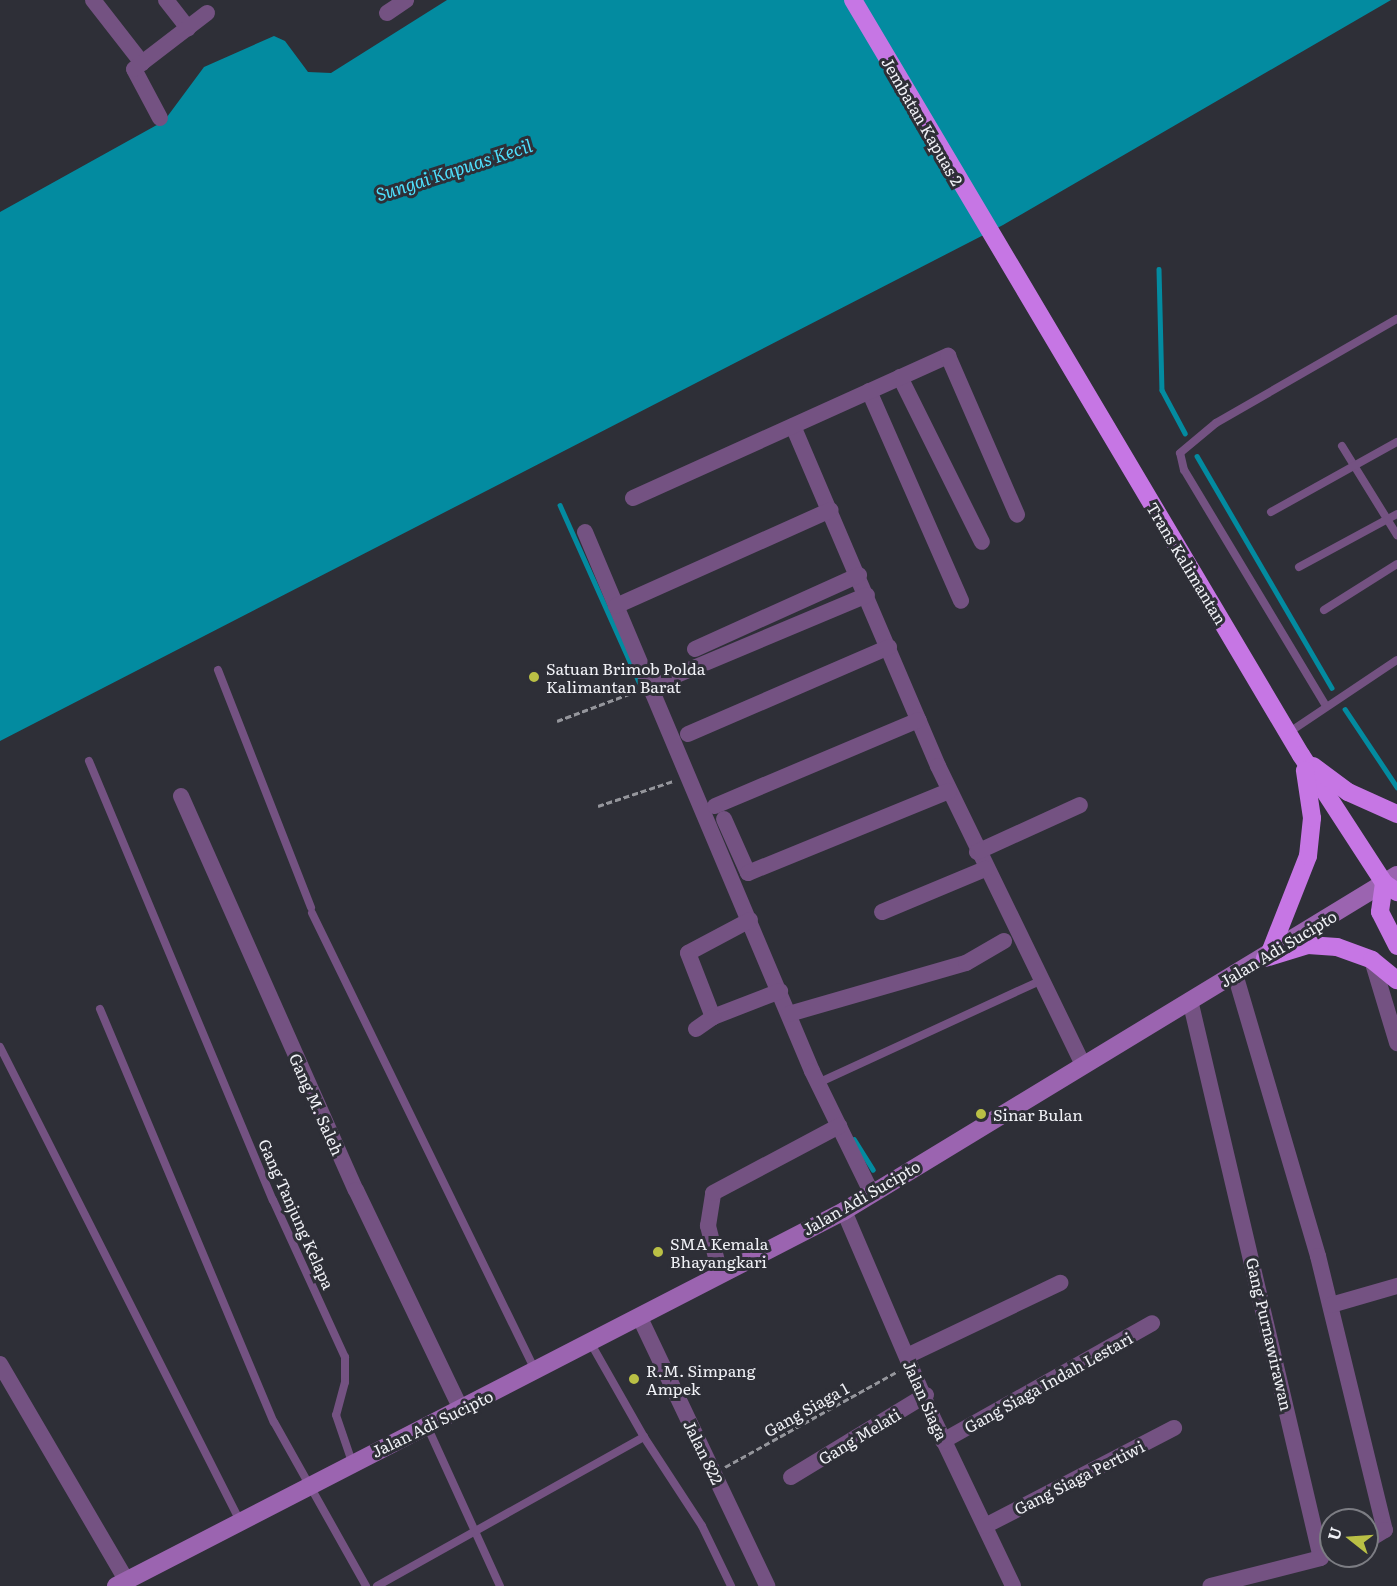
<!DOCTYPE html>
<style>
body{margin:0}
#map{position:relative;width:1397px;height:1586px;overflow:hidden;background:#2e2f37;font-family:Literata,serif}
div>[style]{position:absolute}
.water>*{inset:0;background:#038ba0}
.stream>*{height:4.5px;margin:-2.25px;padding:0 2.25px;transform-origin:2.25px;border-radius:2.25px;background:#038ba0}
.path>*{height:3px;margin-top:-1.5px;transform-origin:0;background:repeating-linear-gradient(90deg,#95969c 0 6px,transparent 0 9px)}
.service>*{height:8px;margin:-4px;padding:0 4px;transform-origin:4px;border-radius:4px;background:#745282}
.minor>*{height:16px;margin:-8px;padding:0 8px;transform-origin:8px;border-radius:8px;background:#745282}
.secondary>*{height:18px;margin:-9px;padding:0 9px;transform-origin:9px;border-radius:9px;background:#9b64b0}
.trunk>*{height:18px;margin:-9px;padding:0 9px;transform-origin:9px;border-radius:9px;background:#c676e4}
.dots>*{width:16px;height:16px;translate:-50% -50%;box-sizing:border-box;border:3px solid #2e2f37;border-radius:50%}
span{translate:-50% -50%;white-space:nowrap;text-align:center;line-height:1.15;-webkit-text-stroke:6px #2e2f37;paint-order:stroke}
.street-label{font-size:16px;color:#f0f1f6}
.poi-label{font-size:16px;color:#f0f1f6}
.left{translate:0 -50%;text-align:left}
.water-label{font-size:18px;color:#4fdffc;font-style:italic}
.north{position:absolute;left:1319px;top:1508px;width:60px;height:60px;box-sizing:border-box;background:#2e2f37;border:2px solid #7c7d83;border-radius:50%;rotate:287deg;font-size:16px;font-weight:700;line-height:24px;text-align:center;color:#f0f1f6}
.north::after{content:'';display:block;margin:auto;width:21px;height:27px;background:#bac045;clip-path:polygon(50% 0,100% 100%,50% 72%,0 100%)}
</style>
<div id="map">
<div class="water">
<i style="clip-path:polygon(447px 0,1391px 0,1003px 225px,0 741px,0 212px,164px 121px,204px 67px,274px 36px,285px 41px,308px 72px,331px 73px)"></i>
</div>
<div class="stream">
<i style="left:1159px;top:269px;width:121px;rotate:88.6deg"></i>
<i style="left:1162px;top:390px;width:49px;rotate:61.9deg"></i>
<i style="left:1197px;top:456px;width:268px;rotate:59.8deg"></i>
<i style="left:560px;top:505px;width:194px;rotate:65.9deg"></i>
<i style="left:1345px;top:709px;width:94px;rotate:56.3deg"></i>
<i style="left:854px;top:1139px;width:36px;rotate:58deg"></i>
</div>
<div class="path">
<i style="left:557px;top:721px;width:85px;rotate:-20.6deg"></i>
<i style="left:598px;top:806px;width:79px;rotate:-18.4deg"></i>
<i style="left:725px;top:1467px;width:198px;rotate:-29deg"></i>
</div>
<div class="service">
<i style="left:1342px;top:446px;width:105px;rotate:58.3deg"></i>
<i style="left:1271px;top:512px;width:144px;rotate:-29.1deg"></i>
<i style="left:1299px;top:567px;width:111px;rotate:-28.4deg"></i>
<i style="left:1324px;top:610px;width:86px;rotate:-32.2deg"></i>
<i style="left:218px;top:670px;width:255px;rotate:68.6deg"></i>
<i style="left:1326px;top:706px;width:275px;rotate:-121deg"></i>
<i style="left:1184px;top:470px;width:17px;rotate:-103deg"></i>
<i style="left:1180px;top:453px;width:47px;rotate:-39.8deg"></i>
<i style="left:1216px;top:423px;width:209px;rotate:-29.9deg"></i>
<i style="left:1288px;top:733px;width:131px;rotate:-33.8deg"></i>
<i style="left:89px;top:761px;width:476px;rotate:67.3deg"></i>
<i style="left:273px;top:1200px;width:173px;rotate:65.4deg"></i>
<i style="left:345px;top:1357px;width:25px;rotate:90deg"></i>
<i style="left:345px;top:1382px;width:34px;rotate:105deg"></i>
<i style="left:336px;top:1415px;width:50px;rotate:71.2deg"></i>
<i style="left:312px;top:913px;width:511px;rotate:63.99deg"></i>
<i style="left:100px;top:1009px;width:448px;rotate:67.2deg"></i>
<i style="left:274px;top:1422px;width:188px;rotate:60.7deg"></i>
<i style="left:0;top:1047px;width:531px;rotate:63.15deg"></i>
<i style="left:818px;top:1083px;width:244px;rotate:-24.7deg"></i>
<i style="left:427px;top:1426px;width:176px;rotate:65.5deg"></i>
<i style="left:644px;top:1437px;width:106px;rotate:56.9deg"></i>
<i style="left:702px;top:1526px;width:67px;rotate:64.2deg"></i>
<i style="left:377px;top:1586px;width:306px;rotate:-29.2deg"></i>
<i style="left:644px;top:1437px;width:109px;rotate:-119.6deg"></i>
</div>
<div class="minor">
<i style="left:93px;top:0;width:80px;rotate:52.1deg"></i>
<i style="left:166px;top:0;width:36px;rotate:52deg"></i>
<i style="left:387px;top:13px;width:23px;rotate:-34deg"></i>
<i style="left:160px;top:118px;width:55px;rotate:-118deg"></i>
<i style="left:134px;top:69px;width:92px;rotate:-37.5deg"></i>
<i style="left:900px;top:377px;width:184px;rotate:63.6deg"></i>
<i style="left:869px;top:391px;width:229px;rotate:66.3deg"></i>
<i style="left:793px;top:426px;width:370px;rotate:66.9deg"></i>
<i style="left:938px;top:766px;width:332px;rotate:64.1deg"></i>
<i style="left:633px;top:498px;width:346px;rotate:-24.3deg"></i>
<i style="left:948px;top:356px;width:173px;rotate:66.5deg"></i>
<i style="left:585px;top:532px;width:585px;rotate:67.16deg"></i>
<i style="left:812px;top:1071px;width:135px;rotate:64deg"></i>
<i style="left:616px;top:606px;width:235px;rotate:-24.1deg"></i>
<i style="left:695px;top:649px;width:180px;rotate:-24.3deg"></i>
<i style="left:653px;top:685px;width:232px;rotate:-22.8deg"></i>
<i style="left:688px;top:734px;width:219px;rotate:-23.4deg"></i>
<i style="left:181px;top:796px;width:431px;rotate:66.1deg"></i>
<i style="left:356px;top:1190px;width:243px;rotate:64.4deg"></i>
<i style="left:715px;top:806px;width:221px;rotate:-22.9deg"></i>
<i style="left:724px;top:819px;width:59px;rotate:66deg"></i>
<i style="left:748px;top:873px;width:217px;rotate:-22.2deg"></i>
<i style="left:977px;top:852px;width:113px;rotate:-24.5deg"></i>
<i style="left:882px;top:912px;width:112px;rotate:-22.7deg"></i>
<i style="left:750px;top:920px;width:70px;rotate:152deg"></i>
<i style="left:688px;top:953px;width:69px;rotate:68.7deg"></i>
<i style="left:713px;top:1017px;width:72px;rotate:-21.2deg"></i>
<i style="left:1372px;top:960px;width:87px;rotate:73.2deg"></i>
<i style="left:1235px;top:974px;width:294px;rotate:73.6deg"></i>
<i style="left:1318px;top:1256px;width:282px;rotate:76.3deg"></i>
<i style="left:1385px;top:1530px;width:21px;rotate:149deg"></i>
<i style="left:1190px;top:1000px;width:573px;rotate:76.79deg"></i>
<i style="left:1321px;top:1558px;width:114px;rotate:165.8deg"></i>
<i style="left:789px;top:1014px;width:184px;rotate:-16.1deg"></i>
<i style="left:966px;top:963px;width:44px;rotate:-30.1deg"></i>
<i style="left:696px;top:1029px;width:21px;rotate:-35deg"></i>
<i style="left:844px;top:1211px;width:223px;rotate:66.8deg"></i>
<i style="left:932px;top:1416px;width:188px;rotate:64.5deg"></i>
<i style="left:720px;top:1273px;width:49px;rotate:-104.3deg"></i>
<i style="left:708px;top:1226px;width:33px;rotate:-81deg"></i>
<i style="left:713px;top:1193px;width:143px;rotate:-28deg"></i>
<i style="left:1331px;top:1305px;width:69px;rotate:-16.1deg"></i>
<i style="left:640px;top:1318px;width:297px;rotate:64.6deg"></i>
<i style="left:907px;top:1356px;width:170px;rotate:-25.5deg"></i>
<i style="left:0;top:1364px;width:250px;rotate:59.7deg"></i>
<i style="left:943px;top:1441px;width:240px;rotate:-29.4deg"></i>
<i style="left:791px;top:1477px;width:158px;rotate:-31.3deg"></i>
<i style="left:985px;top:1526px;width:213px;rotate:-27.4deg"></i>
</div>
<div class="secondary">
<i style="left:116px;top:1586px;width:819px;rotate:-27.25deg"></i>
<i style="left:844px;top:1211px;width:647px;rotate:-31.28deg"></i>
</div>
<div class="trunk">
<i style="left:853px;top:0;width:878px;rotate:59.32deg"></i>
<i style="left:1301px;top:755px;width:153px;rotate:57deg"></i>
<i style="left:1384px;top:883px;width:16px;rotate:35deg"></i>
<i style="left:1313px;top:766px;width:44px;rotate:36.6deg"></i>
<i style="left:1348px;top:792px;width:54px;rotate:24.2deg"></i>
<i style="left:1384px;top:883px;width:29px;rotate:98deg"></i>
<i style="left:1380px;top:912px;width:38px;rotate:63deg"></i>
<i style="left:1269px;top:955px;width:106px;rotate:-68.5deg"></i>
<i style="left:1308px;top:856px;width:38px;rotate:-84deg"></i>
<i style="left:1312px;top:818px;width:48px;rotate:-98.5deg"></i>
<i style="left:1265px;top:958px;width:45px;rotate:-16.8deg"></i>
<i style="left:1308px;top:945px;width:29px;rotate:4deg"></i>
<i style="left:1337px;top:947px;width:37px;rotate:20deg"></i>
<i style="left:1372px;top:960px;width:32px;rotate:39deg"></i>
</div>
<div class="dots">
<i style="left:534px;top:677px;background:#bac045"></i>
<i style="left:981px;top:1114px;background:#bac045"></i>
<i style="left:658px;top:1252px;background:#bac045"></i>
<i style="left:634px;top:1379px;background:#bac045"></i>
</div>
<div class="street-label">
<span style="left:923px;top:121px;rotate:60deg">Jembatan Kapuas 2</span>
<span style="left:1187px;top:563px;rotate:59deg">Trans Kalimantan</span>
<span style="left:1278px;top:948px;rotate:-31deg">Jalan Adi Sucipto</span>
<span style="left:317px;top:1104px;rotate:66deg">Gang M. Saleh</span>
<span style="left:861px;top:1197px;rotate:-30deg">Jalan Adi Sucipto</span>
<span style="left:297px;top:1214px;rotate:66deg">Gang Tanjung Kelapa</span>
<span style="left:1270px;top:1334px;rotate:77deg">Gang Purnawirawan</span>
<span style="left:1048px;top:1382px;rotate:-29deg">Gang Siaga Indah Lestari</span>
<span style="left:926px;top:1400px;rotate:66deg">Jalan Siaga</span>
<span style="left:806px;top:1409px;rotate:-29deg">Gang Siaga 1</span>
<span style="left:432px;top:1423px;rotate:-26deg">Jalan Adi Sucipto</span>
<span style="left:859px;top:1436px;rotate:-31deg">Gang Melati</span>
<span style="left:704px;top:1452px;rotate:64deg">Jalan 822</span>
<span style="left:1079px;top:1477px;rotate:-27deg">Gang Siaga Pertiwi</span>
</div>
<div class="poi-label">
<span class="left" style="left:546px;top:677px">Satuan Brimob Polda<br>Kalimantan Barat</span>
<span class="left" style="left:993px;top:1114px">Sinar Bulan</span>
<span class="left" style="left:670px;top:1252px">SMA Kemala<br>Bhayangkari</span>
<span class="left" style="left:646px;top:1379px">R.M. Simpang<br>Ampek</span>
</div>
<div class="water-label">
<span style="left:454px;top:170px;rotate:-18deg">Sungai Kapuas Kecil</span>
</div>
<div class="north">U</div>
</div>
